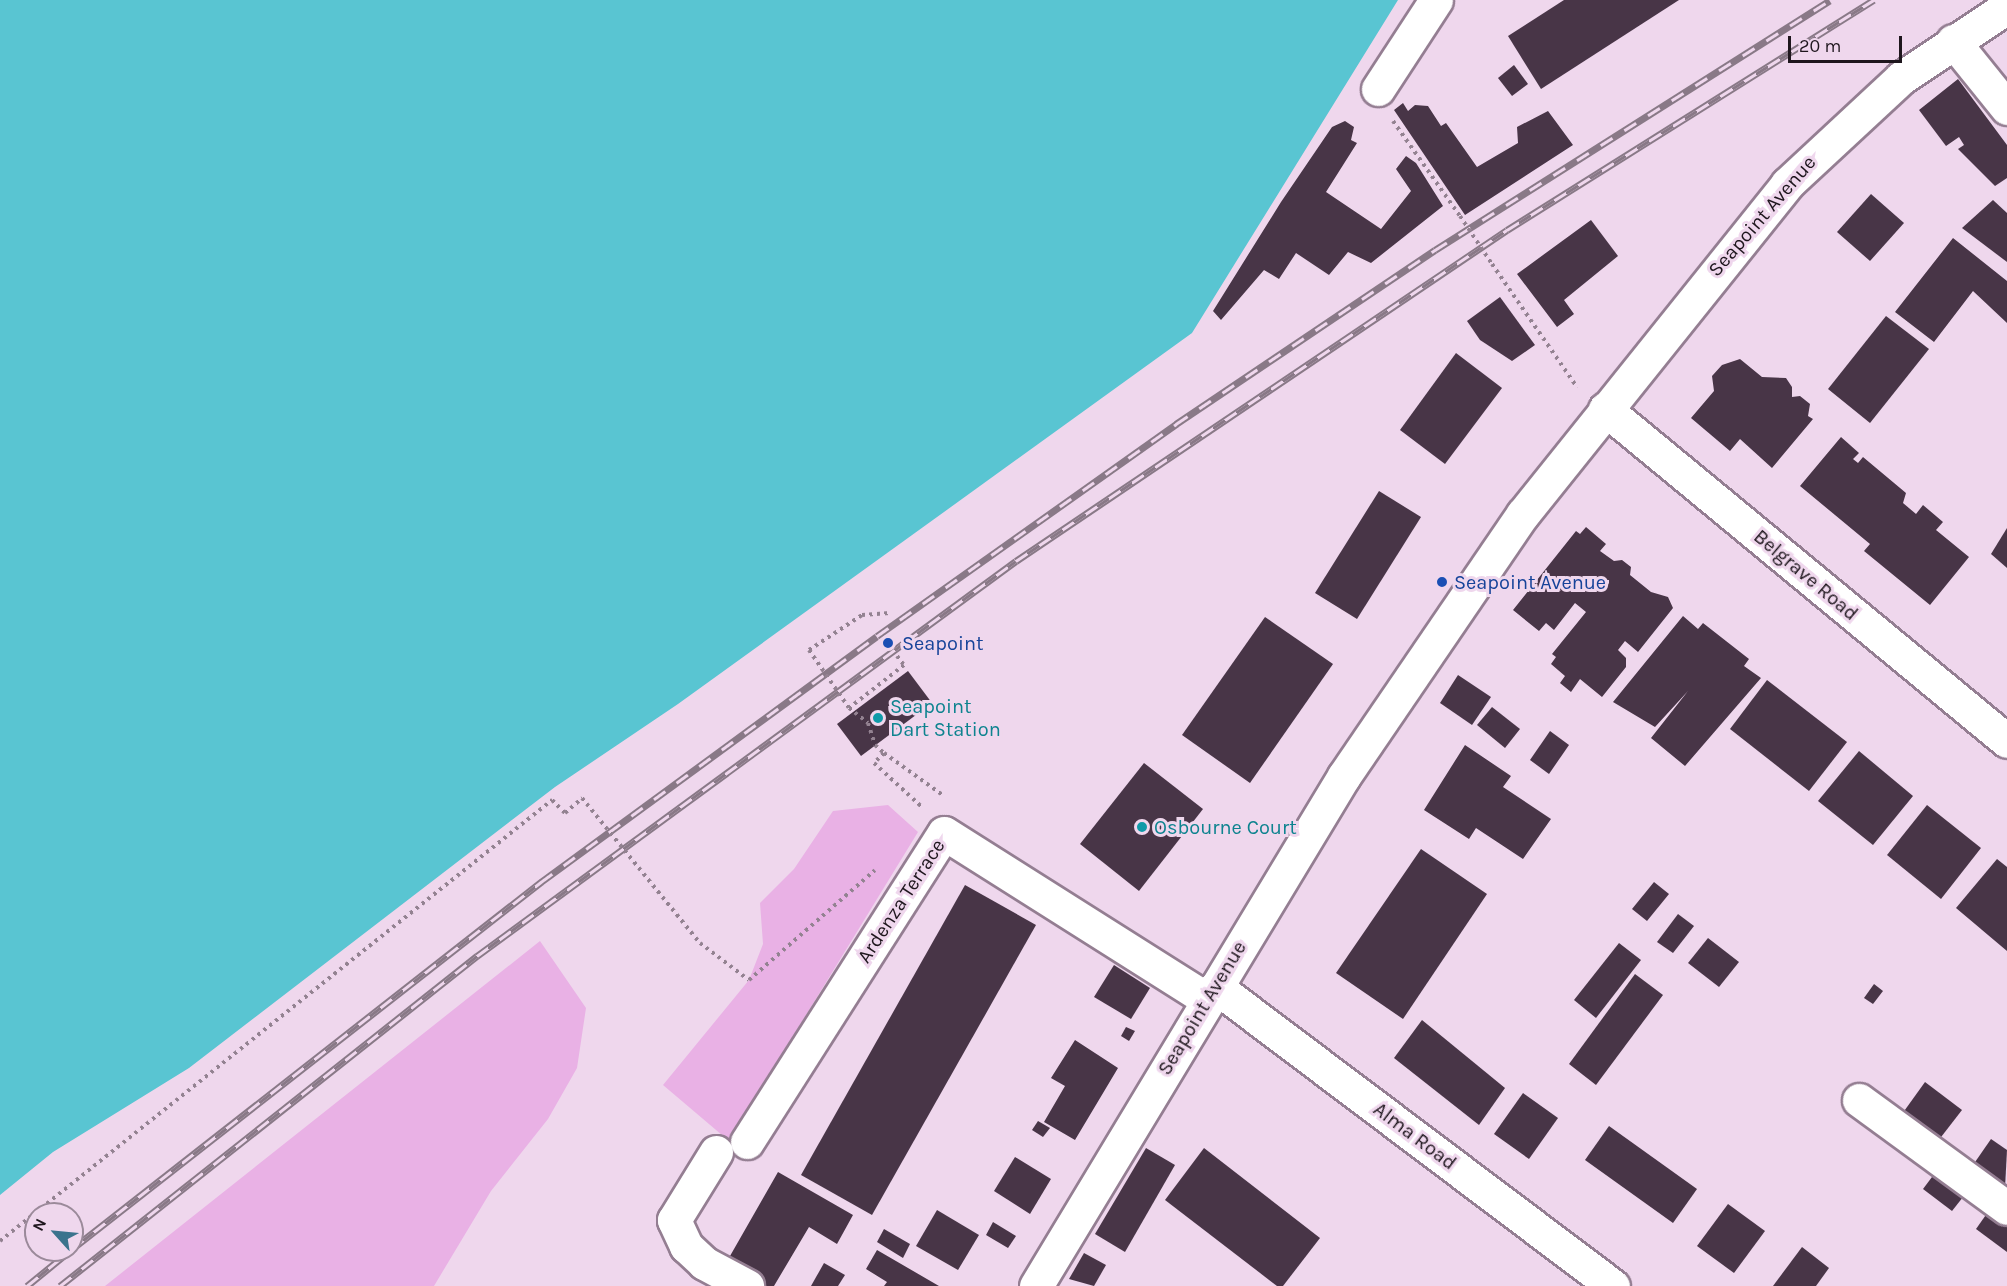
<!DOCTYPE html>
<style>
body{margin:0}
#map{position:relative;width:2007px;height:1286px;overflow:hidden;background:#efd7ed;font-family:Karla,sans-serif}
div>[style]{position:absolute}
.green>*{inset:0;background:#e9b1e5}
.water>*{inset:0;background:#59c5d2}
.building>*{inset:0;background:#483547}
.path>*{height:4px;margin-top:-2px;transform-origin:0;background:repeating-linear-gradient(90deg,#938291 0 3px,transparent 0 7.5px)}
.roads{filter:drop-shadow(2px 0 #947e92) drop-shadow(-2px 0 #947e92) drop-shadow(0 2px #947e92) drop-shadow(0 -2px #947e92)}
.minor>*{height:33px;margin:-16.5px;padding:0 16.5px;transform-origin:16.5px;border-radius:16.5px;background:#fff}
.highway>*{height:33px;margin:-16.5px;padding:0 16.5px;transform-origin:16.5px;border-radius:16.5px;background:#fff}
.rail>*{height:7px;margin-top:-3.5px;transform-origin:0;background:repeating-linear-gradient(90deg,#efd7ed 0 14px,#897987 0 28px);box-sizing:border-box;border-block:2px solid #897987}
.path-bridge>*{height:4px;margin-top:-2px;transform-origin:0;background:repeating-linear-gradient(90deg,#938291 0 3px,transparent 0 7.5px)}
.dots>*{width:16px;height:16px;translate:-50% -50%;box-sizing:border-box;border:3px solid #efd7ed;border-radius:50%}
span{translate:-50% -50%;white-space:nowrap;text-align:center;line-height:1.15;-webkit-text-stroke:6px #efd7ed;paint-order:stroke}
.street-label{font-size:20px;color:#1e161d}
.transit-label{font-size:20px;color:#164399}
.left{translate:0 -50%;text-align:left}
.culture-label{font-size:20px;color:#0d838f}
.north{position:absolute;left:24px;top:1202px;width:60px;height:60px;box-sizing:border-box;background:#efd7ed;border:2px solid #9b8a9a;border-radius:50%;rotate:297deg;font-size:16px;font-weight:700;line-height:24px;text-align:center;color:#1e161d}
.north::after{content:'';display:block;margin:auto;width:21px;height:27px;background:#3b738d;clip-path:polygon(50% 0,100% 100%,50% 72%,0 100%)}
.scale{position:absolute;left:1788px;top:36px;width:114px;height:27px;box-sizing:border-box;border:3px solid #1e161d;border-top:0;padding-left:8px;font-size:18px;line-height:21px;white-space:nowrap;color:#1e161d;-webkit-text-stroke:4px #efd7ed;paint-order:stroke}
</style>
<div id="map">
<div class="green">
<i style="clip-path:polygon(888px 805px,918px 832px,729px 1141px,663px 1085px,749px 980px,763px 944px,760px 903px,794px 869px,833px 811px)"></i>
<i style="clip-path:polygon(540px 941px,586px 1008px,577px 1068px,548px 1119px,491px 1191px,434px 1286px,105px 1286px)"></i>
</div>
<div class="water">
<i style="clip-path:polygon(0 0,1398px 0,1192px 333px,678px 704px,555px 787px,189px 1068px,53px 1152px,0 1195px)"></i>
</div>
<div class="building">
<i style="clip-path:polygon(1564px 0,1679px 0,1541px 89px,1508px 36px)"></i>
<i style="clip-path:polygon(1514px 65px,1528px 84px,1512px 96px,1498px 78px)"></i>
<i style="clip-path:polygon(1958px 79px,2007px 145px,2007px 178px,1995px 186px,1958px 149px,1964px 145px,1959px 137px,1946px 146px,1919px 110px)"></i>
<i style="clip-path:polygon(1403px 103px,1408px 111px,1415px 105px,1428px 106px,1441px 126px,1446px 123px,1477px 167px,1518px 143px,1517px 127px,1548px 111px,1573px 145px,1465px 215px,1394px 110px)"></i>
<i style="clip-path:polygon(1345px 121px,1354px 127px,1351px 140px,1357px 143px,1326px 192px,1381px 229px,1411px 191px,1396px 169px,1406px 156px,1416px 163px,1443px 206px,1371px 263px,1348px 252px,1329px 275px,1296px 253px,1279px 279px,1264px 270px,1221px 320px,1213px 311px,1281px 202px,1332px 127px)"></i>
<i style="clip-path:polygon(1871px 194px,1904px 223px,1870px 261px,1837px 232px)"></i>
<i style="clip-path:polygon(1993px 200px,2007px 213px,2007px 262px,1962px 228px)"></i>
<i style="clip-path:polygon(1591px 220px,1618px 256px,1564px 300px,1574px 314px,1557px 327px,1517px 274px)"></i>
<i style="clip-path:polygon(1953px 238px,2007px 281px,2007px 323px,1973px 291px,1934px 342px,1895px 312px)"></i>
<i style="clip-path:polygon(1500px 297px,1535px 345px,1512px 361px,1480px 340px,1467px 321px)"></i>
<i style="clip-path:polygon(1886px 316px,1929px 349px,1870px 423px,1828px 389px)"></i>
<i style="clip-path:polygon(1456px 353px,1502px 388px,1445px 464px,1400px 430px)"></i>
<i style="clip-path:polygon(1740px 359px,1762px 377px,1786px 378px,1792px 387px,1792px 397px,1800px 396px,1810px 404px,1808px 416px,1813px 419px,1772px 468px,1740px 439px,1730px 451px,1691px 418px,1714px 391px,1712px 376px,1722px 365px)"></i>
<i style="clip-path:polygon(1841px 437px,1859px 453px,1853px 459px,1858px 463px,1863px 457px,1906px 493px,1903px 503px,1916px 514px,1923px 505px,1943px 522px,1936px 530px,1969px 557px,1930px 605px,1864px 551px,1870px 544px,1800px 486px)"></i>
<i style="clip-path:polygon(1379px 491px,1421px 517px,1357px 619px,1315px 593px)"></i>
<i style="clip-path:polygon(1586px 527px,1606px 544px,1600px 551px,1614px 561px,1622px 560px,1631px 567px,1630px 575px,1651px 592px,1668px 597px,1673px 608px,1638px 652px,1625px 641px,1618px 650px,1626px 658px,1626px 667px,1602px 697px,1580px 679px,1571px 692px,1560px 683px,1565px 676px,1551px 664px,1556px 657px,1552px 654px,1586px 612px,1575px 603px,1554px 630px,1546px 623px,1539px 631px,1513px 610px,1576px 531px,1580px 534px)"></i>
<i style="clip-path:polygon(2007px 528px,2007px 568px,1991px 554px)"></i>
<i style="clip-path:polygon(1683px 616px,1698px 629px,1703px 623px,1749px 659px,1744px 666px,1761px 678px,1685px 766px,1651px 738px,1688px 691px,1655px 727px,1613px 702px)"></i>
<i style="clip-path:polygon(1265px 617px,1333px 664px,1250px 783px,1182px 735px)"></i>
<i style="clip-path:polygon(908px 671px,932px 703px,861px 756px,837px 724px)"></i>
<i style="clip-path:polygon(1458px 675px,1491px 697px,1472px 725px,1440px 703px)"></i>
<i style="clip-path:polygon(1767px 680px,1847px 742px,1809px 791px,1730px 729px)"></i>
<i style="clip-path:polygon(1492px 707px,1520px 729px,1505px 748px,1477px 725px)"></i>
<i style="clip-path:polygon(1550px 731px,1569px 745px,1549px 774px,1530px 760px)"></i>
<i style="clip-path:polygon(1465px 745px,1511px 776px,1503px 787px,1551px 819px,1523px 859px,1476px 828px,1469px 839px,1424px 810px)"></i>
<i style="clip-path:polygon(1859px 751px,1913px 796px,1873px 845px,1818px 801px)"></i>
<i style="clip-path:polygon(1144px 763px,1203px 809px,1139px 891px,1080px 844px)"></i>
<i style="clip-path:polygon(1927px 805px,1981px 848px,1941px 899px,1887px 855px)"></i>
<i style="clip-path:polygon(1421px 849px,1487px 894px,1403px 1019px,1336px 973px)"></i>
<i style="clip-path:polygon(1997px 859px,2007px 867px,2007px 951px,1956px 908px)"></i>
<i style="clip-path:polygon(1654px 882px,1669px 894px,1647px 921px,1632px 909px)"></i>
<i style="clip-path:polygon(965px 885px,1036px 925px,872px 1215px,801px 1175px)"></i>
<i style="clip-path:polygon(1678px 914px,1694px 926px,1673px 953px,1657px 942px)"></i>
<i style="clip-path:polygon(1708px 938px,1739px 962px,1719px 987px,1688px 963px)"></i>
<i style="clip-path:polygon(1619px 943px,1641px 960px,1596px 1018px,1574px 1000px)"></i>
<i style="clip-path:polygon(1114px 965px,1150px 988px,1131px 1019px,1094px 997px)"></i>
<i style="clip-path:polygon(1635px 974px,1663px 995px,1596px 1085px,1569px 1064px)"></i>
<i style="clip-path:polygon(1874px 984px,1883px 991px,1873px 1004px,1864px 998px)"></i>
<i style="clip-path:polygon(1422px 1020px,1505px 1088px,1479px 1125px,1394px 1058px)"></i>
<i style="clip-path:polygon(1126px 1027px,1135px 1031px,1129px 1041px,1121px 1036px)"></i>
<i style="clip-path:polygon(1075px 1040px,1118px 1068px,1075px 1140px,1044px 1122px,1065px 1086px,1051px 1078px)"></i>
<i style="clip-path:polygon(1925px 1082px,1962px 1110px,1938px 1141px,1902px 1114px)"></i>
<i style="clip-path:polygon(1523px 1093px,1558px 1118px,1529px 1159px,1494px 1134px)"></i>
<i style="clip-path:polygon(1038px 1121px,1050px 1128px,1043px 1137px,1032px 1130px)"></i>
<i style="clip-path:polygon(1609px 1126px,1697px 1189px,1673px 1223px,1585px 1160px)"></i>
<i style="clip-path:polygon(1991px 1139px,2007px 1150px,2005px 1188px,1973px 1165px)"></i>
<i style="clip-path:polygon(1146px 1148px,1175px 1165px,1125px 1252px,1095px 1234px)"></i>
<i style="clip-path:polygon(1204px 1148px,1320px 1238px,1283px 1286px,1277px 1286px,1165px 1200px)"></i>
<i style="clip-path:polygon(1015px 1157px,1051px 1179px,1030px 1214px,994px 1191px)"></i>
<i style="clip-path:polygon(1938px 1169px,1967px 1192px,1952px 1211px,1923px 1189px)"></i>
<i style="clip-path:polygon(778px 1172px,853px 1215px,837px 1244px,809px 1227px,774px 1286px,765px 1286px,726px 1263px)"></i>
<i style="clip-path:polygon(1995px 1202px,2007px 1211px,2007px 1252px,1976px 1229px)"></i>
<i style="clip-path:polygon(1728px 1204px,1765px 1231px,1734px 1273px,1697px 1246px)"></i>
<i style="clip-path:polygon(937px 1210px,979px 1235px,958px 1270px,916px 1246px)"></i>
<i style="clip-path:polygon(993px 1222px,1016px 1236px,1008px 1248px,986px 1235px)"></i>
<i style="clip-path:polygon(884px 1229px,910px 1244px,903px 1258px,877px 1242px)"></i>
<i style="clip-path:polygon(1802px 1247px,1829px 1268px,1816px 1286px,1773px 1286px)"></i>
<i style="clip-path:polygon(877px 1250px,939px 1286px,884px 1286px,887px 1282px,866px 1269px)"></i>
<i style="clip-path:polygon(1084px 1253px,1106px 1265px,1094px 1286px,1069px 1279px)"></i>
<i style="clip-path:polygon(824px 1263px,845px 1275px,838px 1286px,811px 1286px)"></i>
</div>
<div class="path">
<i style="left:1393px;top:121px;width:116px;rotate:54.8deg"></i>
<i style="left:1492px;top:264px;width:150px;rotate:55.4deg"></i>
<i style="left:809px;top:650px;width:64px;rotate:-33.4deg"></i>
<i style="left:862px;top:615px;width:28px;rotate:-4deg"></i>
<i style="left:897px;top:656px;width:11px;rotate:52deg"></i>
<i style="left:904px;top:665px;width:70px;rotate:142deg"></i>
<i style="left:849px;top:708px;width:24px;rotate:38deg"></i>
<i style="left:868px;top:723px;width:23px;rotate:72deg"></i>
<i style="left:875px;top:745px;width:12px;rotate:42deg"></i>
<i style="left:884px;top:753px;width:74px;rotate:35.6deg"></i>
<i style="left:884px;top:753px;width:14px;rotate:135deg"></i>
<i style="left:874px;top:763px;width:65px;rotate:42.5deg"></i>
<i style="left:700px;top:943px;width:61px;rotate:37.1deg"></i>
<i style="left:749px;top:980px;width:167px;rotate:-41.1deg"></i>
<i style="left:0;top:1241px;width:707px;rotate:-38.62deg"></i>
<i style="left:552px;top:800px;width:18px;rotate:45deg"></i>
<i style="left:565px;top:813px;width:23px;rotate:-41deg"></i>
</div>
<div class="roads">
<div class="minor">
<i style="left:1953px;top:41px;width:86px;rotate:51.1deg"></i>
<i style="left:1378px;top:89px;width:106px;rotate:-56.9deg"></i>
<i style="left:1605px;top:409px;width:521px;rotate:39.55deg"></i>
<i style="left:1216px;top:987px;width:497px;rotate:37deg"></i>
<i style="left:1859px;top:1100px;width:183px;rotate:36.1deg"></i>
<i style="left:747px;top:1142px;width:366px;rotate:-57.5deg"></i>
<i style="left:944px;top:833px;width:312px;rotate:32.3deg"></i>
<i style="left:716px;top:1152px;width:80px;rotate:121.7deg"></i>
<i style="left:674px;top:1220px;width:29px;rotate:65deg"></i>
<i style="left:686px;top:1246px;width:25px;rotate:43deg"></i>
<i style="left:704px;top:1263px;width:49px;rotate:28.1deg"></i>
</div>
<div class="highway">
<i style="left:1036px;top:1286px;width:596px;rotate:-58.87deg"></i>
<i style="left:1344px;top:776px;width:317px;rotate:-55.7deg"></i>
<i style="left:1523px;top:514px;width:423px;rotate:-51.3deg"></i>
<i style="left:1787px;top:184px;width:156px;rotate:-42.9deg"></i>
<i style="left:1901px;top:78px;width:128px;rotate:-33.8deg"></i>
</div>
</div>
<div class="rail">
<i style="left:72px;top:1249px;width:596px;rotate:-38.04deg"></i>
<i style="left:541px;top:882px;width:416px;rotate:-36.2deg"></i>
<i style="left:877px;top:636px;width:367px;rotate:-35.3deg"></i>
<i style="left:1176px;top:424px;width:312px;rotate:-33.9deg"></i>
<i style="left:1435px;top:250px;width:467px;rotate:-32.3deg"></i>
<i style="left:27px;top:1286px;width:57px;rotate:-39.3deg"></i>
<i style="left:60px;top:1286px;width:532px;rotate:-38.36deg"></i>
<i style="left:477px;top:956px;width:668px;rotate:-36.24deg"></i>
<i style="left:1016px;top:561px;width:592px;rotate:-33.99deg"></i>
<i style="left:1507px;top:230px;width:433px;rotate:-32.1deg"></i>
</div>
<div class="path-bridge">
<i style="left:1460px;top:216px;width:58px;rotate:56.3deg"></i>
<i style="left:809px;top:650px;width:70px;rotate:55.4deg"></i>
<i style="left:582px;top:798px;width:187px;rotate:50.9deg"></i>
</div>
<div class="dots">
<i style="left:1442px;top:582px;background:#1a4fb4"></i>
<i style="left:888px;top:643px;background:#1a4fb4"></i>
<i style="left:878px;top:718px;background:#0f9aa8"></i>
<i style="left:1142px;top:827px;background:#0f9aa8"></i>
</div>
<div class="street-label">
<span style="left:1762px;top:216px;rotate:-49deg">Seapoint Avenue</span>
<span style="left:1806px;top:575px;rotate:40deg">Belgrave Road</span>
<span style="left:901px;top:901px;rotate:-57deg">Ardenza Terrace</span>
<span style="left:1202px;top:1008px;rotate:-59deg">Seapoint Avenue</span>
<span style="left:1415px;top:1136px;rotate:37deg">Alma Road</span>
</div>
<div class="transit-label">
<span class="left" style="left:1454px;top:582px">Seapoint Avenue</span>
<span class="left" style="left:902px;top:643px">Seapoint</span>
</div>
<div class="culture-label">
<span class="left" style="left:890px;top:718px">Seapoint<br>Dart Station</span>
<span class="left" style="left:1154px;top:827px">Osbourne Court</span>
</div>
<div class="north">N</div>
<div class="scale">20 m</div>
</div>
